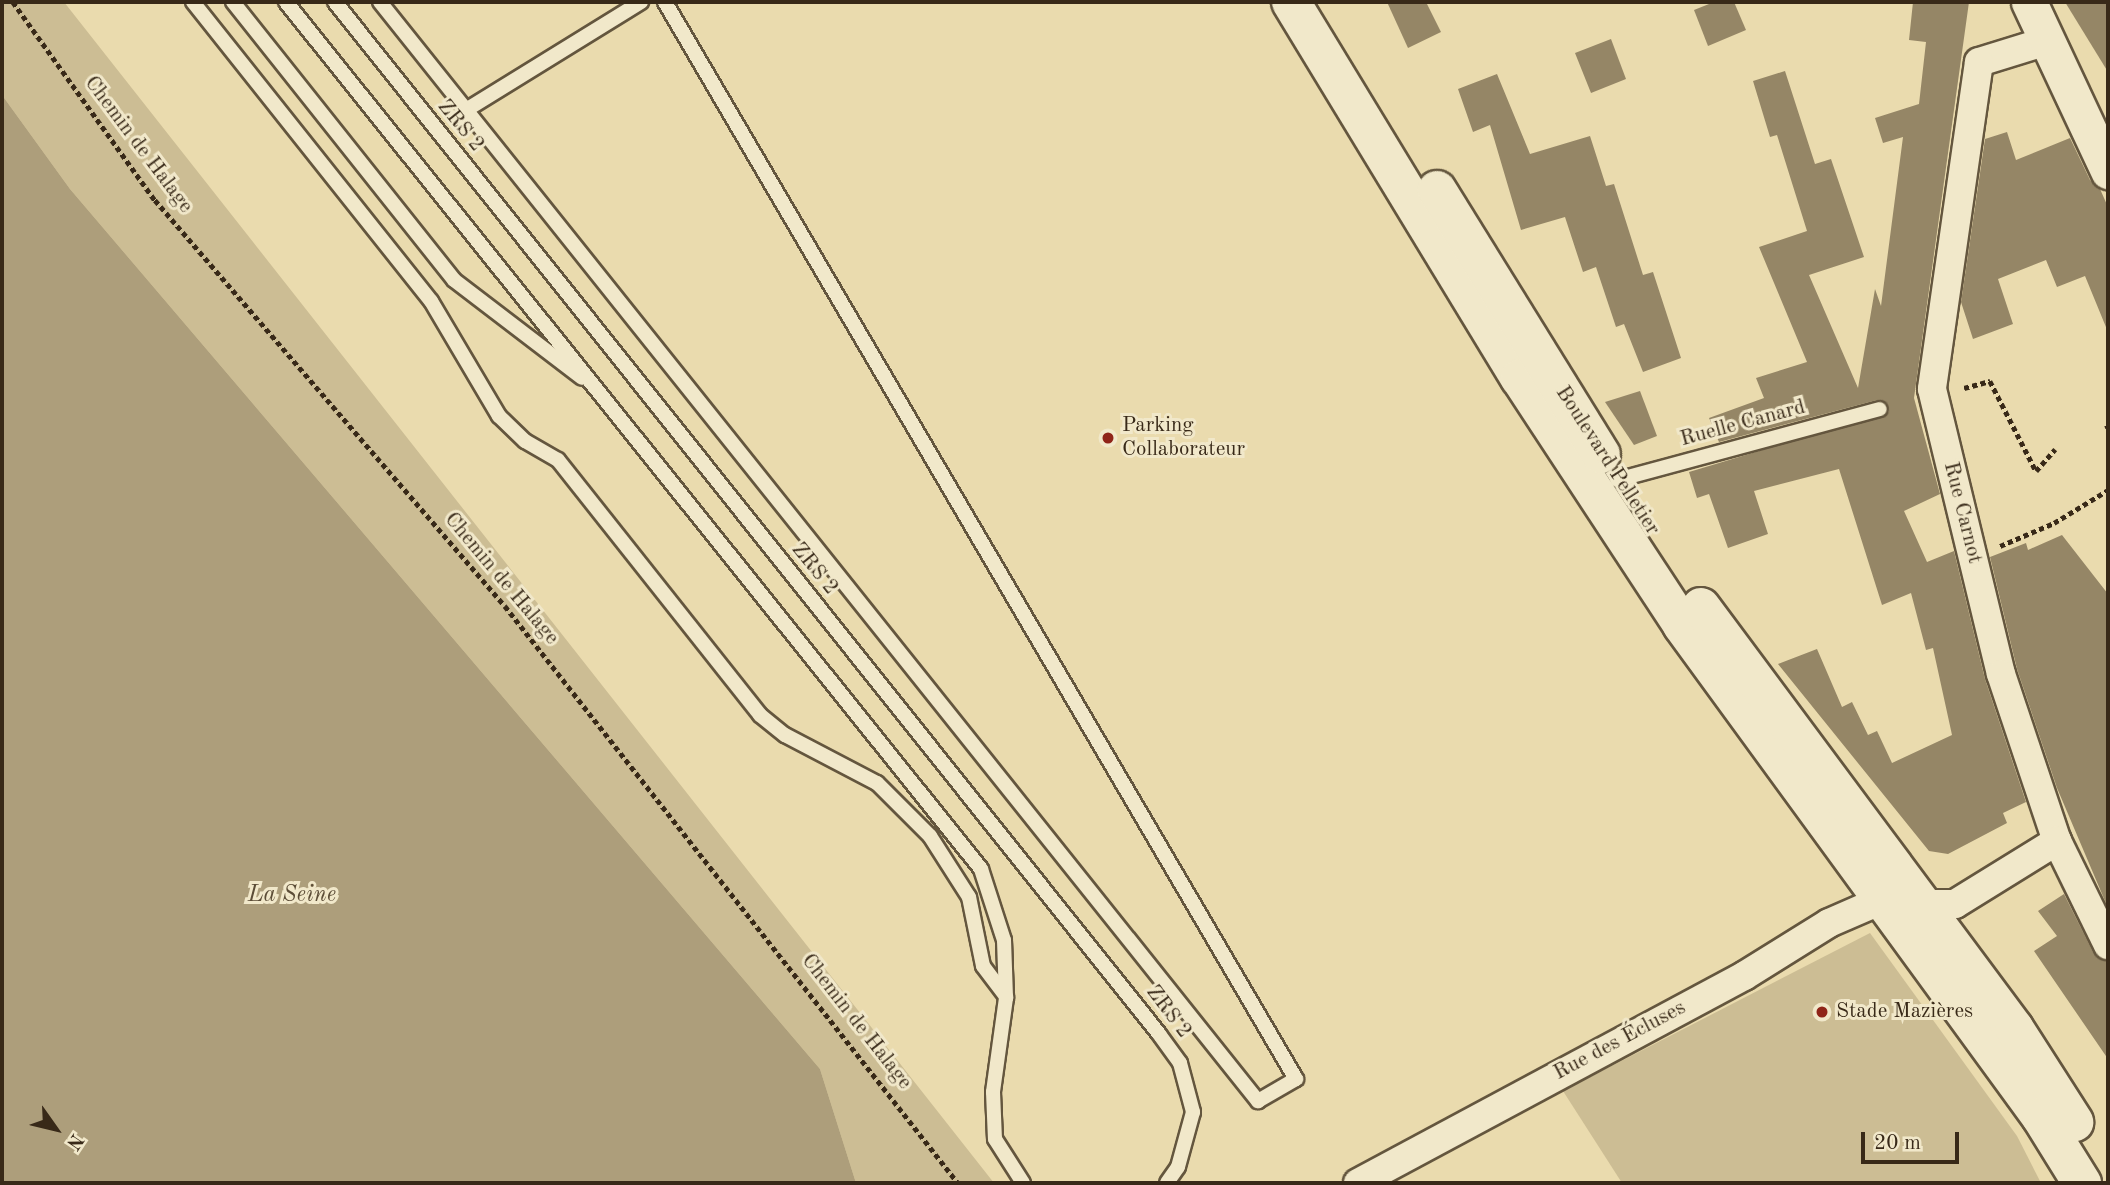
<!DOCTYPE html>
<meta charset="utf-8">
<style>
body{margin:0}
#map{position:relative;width:2110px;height:1185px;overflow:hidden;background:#eadbae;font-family:"Old Standard TT",serif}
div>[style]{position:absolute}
.green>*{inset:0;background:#ccbd94}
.water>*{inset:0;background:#ad9e7b}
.building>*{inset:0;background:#958666}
.path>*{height:4.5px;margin-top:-2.25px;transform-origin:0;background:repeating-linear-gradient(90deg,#382918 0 5px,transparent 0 8.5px)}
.roads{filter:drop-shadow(2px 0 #64563e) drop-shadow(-2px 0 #64563e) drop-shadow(0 2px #64563e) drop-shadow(0 -2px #64563e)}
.service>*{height:14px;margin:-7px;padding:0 7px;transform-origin:7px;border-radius:7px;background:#f1e8ca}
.minor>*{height:28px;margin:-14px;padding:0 14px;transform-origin:14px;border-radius:14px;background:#f1e8ca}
.tertiary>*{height:35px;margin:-17.5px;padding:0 17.5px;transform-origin:17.5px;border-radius:17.5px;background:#f1e8ca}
.secondary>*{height:38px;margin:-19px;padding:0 19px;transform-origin:19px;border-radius:19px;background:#f1e8ca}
.dots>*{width:19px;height:19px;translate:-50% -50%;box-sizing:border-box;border:4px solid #f1e8ca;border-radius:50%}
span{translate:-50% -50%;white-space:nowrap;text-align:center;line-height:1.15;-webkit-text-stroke:6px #f1e8ca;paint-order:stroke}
.street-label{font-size:21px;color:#382918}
.poi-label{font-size:21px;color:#382918}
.left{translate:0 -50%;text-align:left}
.water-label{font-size:23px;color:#5b4c36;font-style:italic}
.frame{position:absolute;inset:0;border:4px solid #382918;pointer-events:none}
.north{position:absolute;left:21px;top:1094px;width:70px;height:70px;-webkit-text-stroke:5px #f1e8ca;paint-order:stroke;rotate:124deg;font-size:19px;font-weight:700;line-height:28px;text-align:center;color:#382918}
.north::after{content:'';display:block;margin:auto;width:24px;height:32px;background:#382918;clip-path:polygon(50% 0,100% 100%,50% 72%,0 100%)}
.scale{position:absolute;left:1861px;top:1132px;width:98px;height:32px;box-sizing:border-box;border:4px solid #382918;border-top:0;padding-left:9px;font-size:21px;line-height:24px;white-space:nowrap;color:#382918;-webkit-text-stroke:5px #f1e8ca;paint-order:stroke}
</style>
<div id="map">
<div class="green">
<i style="clip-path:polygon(2px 2px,64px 2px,994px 1183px,856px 1183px,820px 1069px,70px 189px,2px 95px)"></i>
<i style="clip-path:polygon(1870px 933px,2017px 1136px,2041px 1183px,1622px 1183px,1563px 1091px)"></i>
</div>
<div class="water">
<i style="clip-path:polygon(2px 95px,70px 189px,820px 1069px,856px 1183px,2px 1183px)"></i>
</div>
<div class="building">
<i style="clip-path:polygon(1387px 2px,1426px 2px,1441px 32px,1408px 48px)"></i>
<i style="clip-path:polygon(1714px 2px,1734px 2px,1746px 30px,1708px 46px,1694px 10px)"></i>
<i style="clip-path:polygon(1913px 2px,1969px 2px,1914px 398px,1940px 494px,1904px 511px,1927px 562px,1954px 551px,1985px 679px,2026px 802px,2003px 813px,2007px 823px,1948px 854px,1929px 851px,1778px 664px,1817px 649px,1842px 707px,1852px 702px,1868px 735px,1877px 731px,1892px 763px,1952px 735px,1933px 648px,1926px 650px,1911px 593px,1882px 605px,1839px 469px,1754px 491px,1768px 534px,1728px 548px,1709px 494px,1697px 498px,1689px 472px,1889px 412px,1887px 403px,1877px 400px,1719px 442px,1709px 418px,1764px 398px,1756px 378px,1807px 362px,1759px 247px,1807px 231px,1777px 135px,1770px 137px,1753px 81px,1785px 71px,1815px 164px,1831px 159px,1864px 257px,1809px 275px,1858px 388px,1875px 289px,1881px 306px,1903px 137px,1883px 143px,1875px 118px,1919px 104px,1926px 42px,1909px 40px)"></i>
<i style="clip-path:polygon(2065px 2px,2108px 2px,2108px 72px)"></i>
<i style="clip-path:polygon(1611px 39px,1626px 79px,1591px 93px,1575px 53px)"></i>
<i style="clip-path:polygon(1497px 74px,1530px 154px,1590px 136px,1606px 186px,1614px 184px,1643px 275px,1653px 272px,1681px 358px,1643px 372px,1624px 324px,1616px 327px,1596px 267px,1583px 272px,1565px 217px,1521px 230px,1490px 125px,1473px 132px,1458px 89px)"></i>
<i style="clip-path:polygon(2007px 132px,2016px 160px,2070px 138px,2090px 180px,2100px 189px,2108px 207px,2108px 332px,2085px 276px,2057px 287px,2046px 260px,1998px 279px,2013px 324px,1973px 339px,1961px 302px,1985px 139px)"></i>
<i style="clip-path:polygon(1640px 391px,1657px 436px,1634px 445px,1605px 402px)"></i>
<i style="clip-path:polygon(2062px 535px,2108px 594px,2108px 908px,2057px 788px,2017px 669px,1990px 557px,2026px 543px,2028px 550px)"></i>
<i style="clip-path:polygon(2064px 894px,2093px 952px,2108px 961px,2108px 1059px,2034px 951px,2057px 936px,2038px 911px)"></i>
</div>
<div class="path">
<i style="left:13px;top:2px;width:244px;rotate:54.4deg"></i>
<i style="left:155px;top:200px;width:536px;rotate:49.24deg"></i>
<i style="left:505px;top:606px;width:734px;rotate:51.86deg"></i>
<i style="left:1964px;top:388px;width:27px;rotate:-15deg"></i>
<i style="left:1990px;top:381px;width:101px;rotate:62.9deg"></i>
<i style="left:2036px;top:471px;width:29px;rotate:-49deg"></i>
<i style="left:2107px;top:425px;width:3px;rotate:72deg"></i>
<i style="left:2000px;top:546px;width:59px;rotate:-23.1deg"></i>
<i style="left:2054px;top:523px;width:63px;rotate:-31.4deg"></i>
</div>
<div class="roads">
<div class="service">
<i style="left:193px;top:2px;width:382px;rotate:51.5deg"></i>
<i style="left:431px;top:301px;width:134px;rotate:59.4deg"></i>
<i style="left:499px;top:416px;width:36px;rotate:44deg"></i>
<i style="left:525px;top:441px;width:38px;rotate:30deg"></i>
<i style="left:558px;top:460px;width:325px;rotate:51.6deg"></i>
<i style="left:760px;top:715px;width:32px;rotate:39deg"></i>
<i style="left:785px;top:735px;width:104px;rotate:27.6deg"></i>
<i style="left:877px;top:783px;width:75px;rotate:45deg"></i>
<i style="left:930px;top:836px;width:72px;rotate:57.4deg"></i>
<i style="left:969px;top:897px;width:70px;rotate:78.5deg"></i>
<i style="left:983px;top:966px;width:39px;rotate:53deg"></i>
<i style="left:233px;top:2px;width:355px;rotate:51.5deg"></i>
<i style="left:454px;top:280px;width:161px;rotate:37.4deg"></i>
<i style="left:286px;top:2px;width:1111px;rotate:51.28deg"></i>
<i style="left:981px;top:869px;width:75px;rotate:72.1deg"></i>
<i style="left:1004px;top:940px;width:58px;rotate:88deg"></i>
<i style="left:1006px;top:998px;width:95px;rotate:97.9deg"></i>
<i style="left:993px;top:1092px;width:47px;rotate:87.6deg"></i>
<i style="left:995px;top:1139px;width:52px;rotate:57.5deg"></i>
<i style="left:335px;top:2px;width:1321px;rotate:51.39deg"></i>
<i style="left:1159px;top:1034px;width:36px;rotate:54deg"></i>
<i style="left:1180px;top:1063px;width:51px;rotate:75.1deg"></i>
<i style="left:1193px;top:1112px;width:57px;rotate:105.3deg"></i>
<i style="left:1178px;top:1167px;width:19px;rotate:125deg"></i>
<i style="left:380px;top:2px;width:1407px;rotate:51.38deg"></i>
<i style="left:1258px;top:1101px;width:44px;rotate:-30.1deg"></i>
<i style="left:1296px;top:1079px;width:1248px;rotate:-120.37deg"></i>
<i style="left:466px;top:110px;width:206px;rotate:-31.7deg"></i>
<i style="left:1617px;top:480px;width:272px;rotate:-15.1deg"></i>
</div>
<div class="minor">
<i style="left:2047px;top:41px;width:71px;rotate:162.8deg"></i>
<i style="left:1979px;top:62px;width:330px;rotate:98.2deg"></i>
<i style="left:1932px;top:389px;width:293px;rotate:76.4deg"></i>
<i style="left:2001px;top:674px;width:176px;rotate:71.5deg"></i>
<i style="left:2057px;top:841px;width:116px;rotate:63.9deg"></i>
<i style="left:1918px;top:904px;width:37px"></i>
<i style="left:1955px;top:904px;width:120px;rotate:-31.7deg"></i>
<i style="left:1358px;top:1183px;width:438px;rotate:-28.2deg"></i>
<i style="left:1744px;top:976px;width:100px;rotate:-31.9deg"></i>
<i style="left:1829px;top:923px;width:58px;rotate:-23.5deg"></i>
</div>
<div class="tertiary">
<i style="left:2029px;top:2px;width:187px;rotate:64.9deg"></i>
</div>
<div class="secondary">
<i style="left:1291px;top:2px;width:440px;rotate:58.7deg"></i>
<i style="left:1520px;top:378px;width:295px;rotate:56.7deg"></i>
<i style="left:1682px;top:625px;width:609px;rotate:53.88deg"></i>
<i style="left:2041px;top:1117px;width:78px;rotate:58.2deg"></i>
<i style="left:1437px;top:190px;width:311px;rotate:58.2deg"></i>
<i style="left:1701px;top:607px;width:525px;rotate:53.37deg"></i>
<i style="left:2014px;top:1028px;width:112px;rotate:57.4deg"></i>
</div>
</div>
<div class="dots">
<i style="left:1108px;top:438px;background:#8f2418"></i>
<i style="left:1822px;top:1012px;background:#8f2418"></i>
</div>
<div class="street-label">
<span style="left:460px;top:126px;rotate:51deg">ZRS 2</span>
<span style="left:138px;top:145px;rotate:53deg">Chemin de Halage</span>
<span style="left:1743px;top:424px;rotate:-15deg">Ruelle Canard</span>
<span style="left:1607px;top:461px;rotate:57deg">Boulevard Pelletier</span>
<span style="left:1962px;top:513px;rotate:76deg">Rue Carnot</span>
<span style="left:814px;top:569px;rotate:51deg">ZRS 2</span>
<span style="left:501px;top:579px;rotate:50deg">Chemin de Halage</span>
<span style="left:1168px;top:1012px;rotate:53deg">ZRS 2</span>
<span style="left:856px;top:1022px;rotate:52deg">Chemin de Halage</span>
<span style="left:1620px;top:1041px;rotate:-28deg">Rue des Écluses</span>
</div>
<div class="poi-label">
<span class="left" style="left:1122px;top:438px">Parking<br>Collaborateur</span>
<span class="left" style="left:1836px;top:1012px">Stade Mazières</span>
</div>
<div class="water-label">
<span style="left:292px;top:895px">La Seine</span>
</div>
<div class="frame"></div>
<div class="north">N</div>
<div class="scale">20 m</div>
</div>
